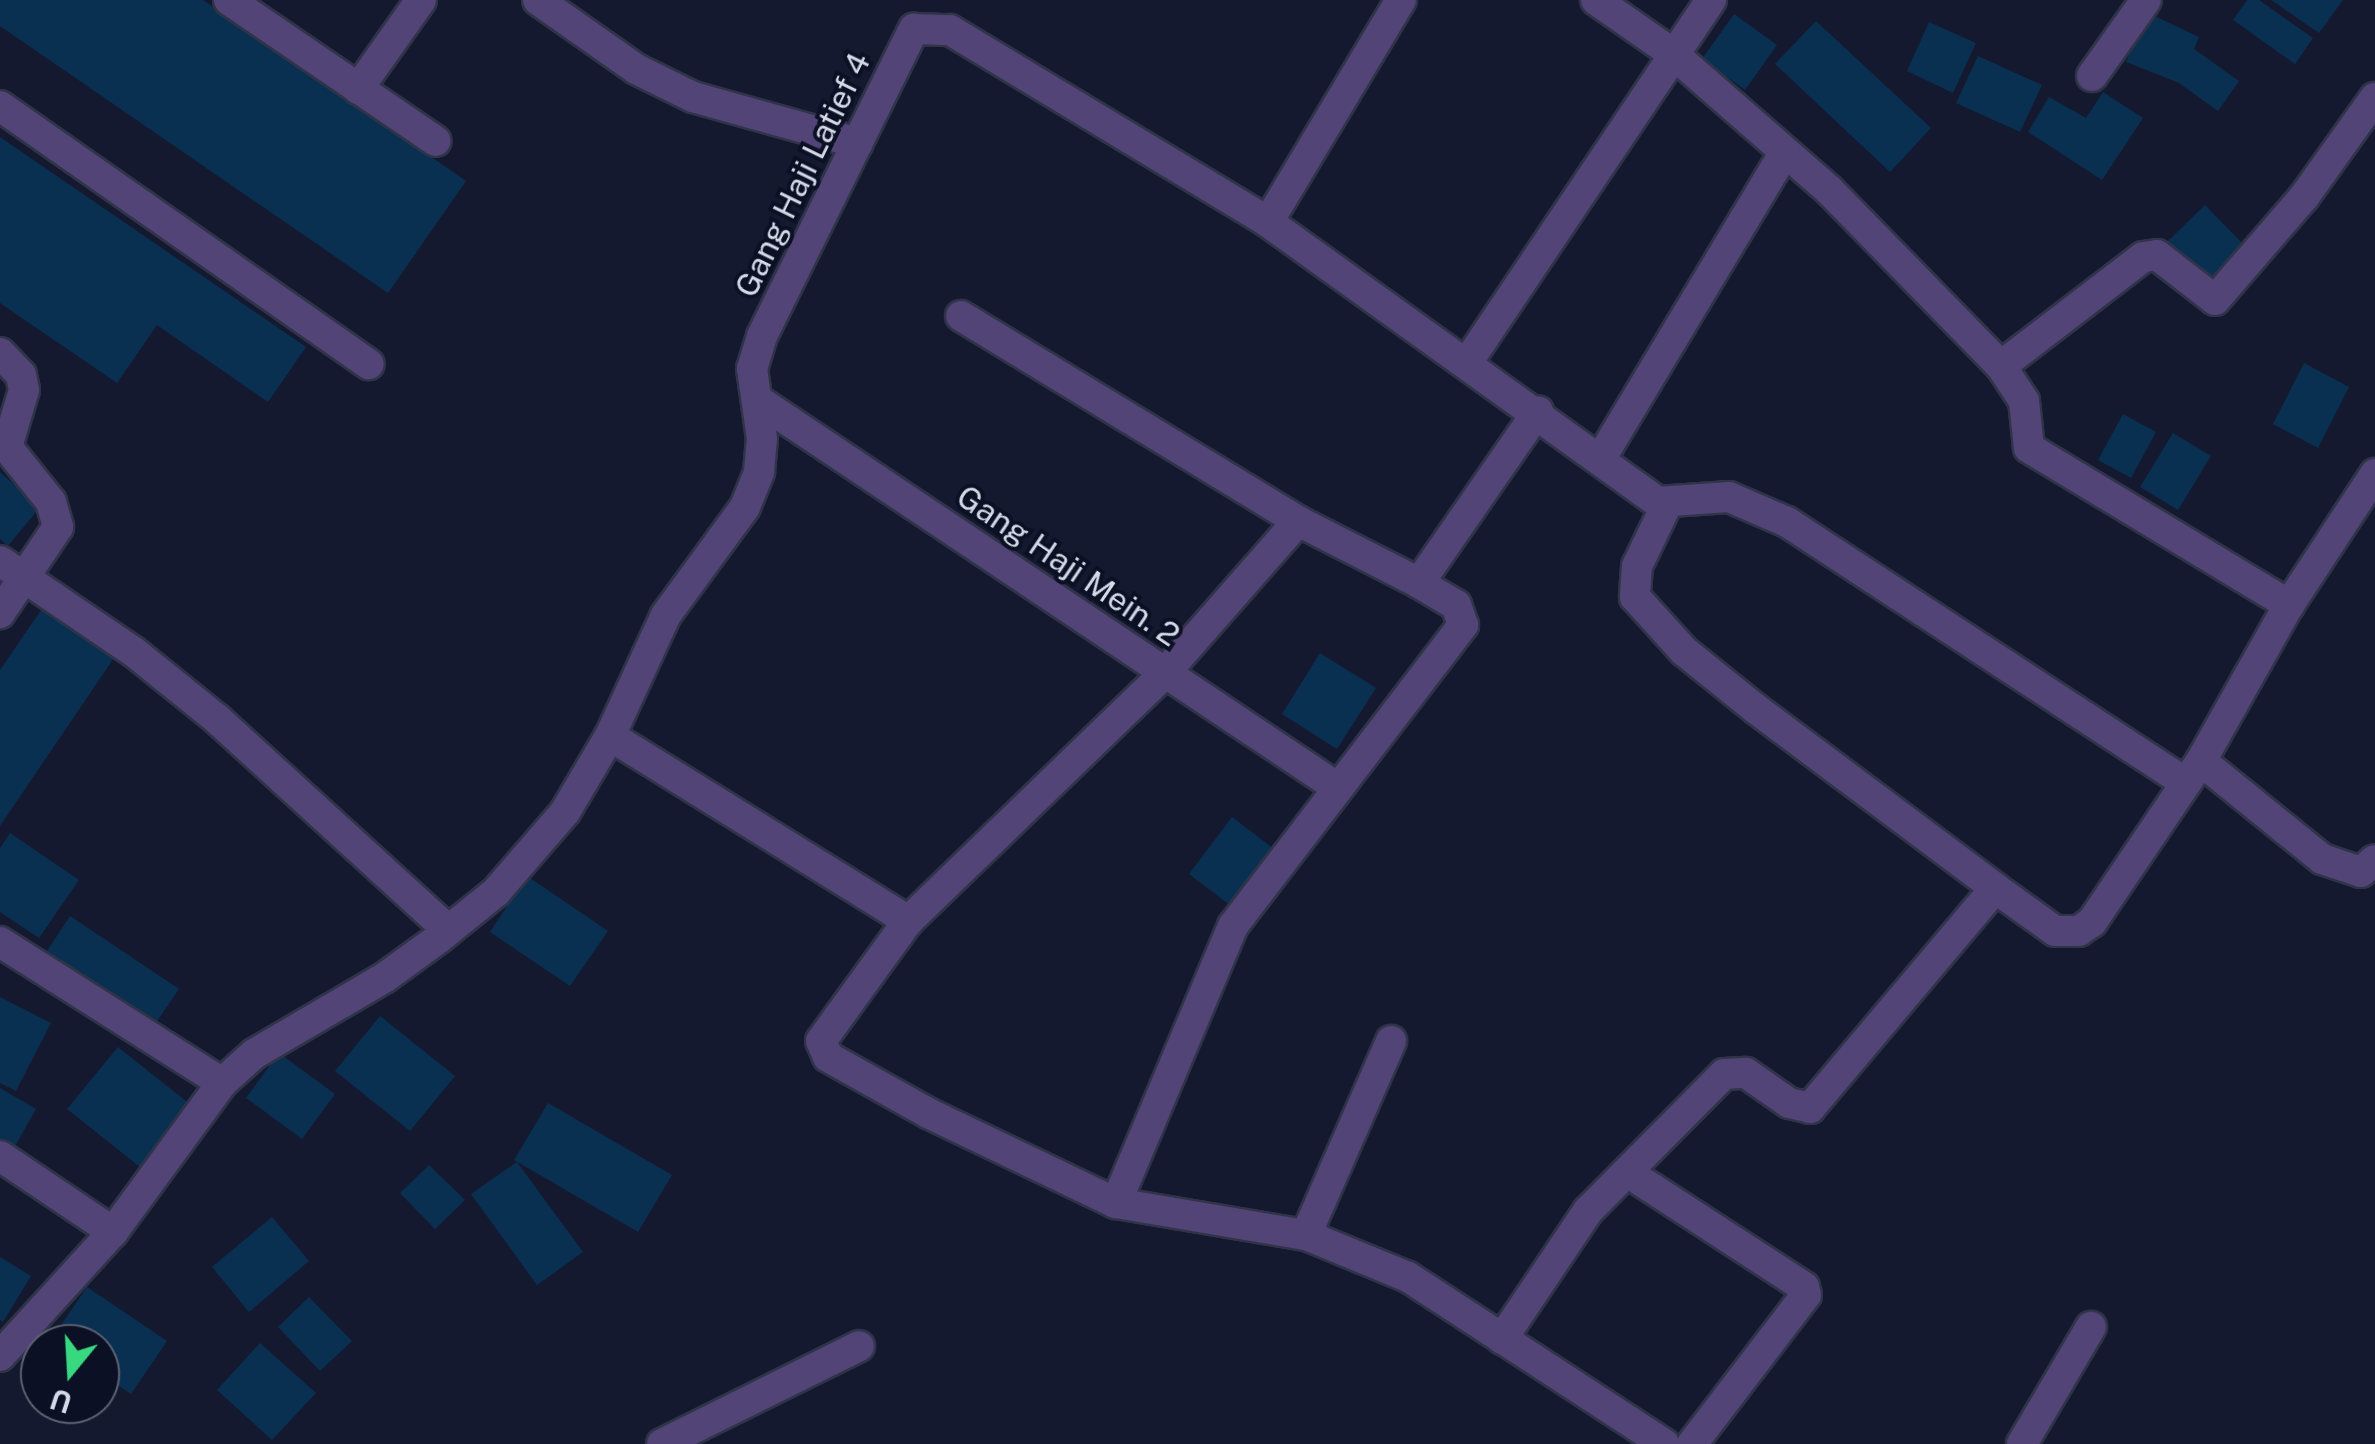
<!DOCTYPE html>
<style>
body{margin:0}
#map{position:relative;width:2375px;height:1444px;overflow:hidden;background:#14192f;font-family:"Public Sans",sans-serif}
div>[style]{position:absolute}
.building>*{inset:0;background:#0a3051}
.roads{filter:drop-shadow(2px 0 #2f3449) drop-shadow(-2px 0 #2f3449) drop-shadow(0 2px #2f3449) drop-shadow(0 -2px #2f3449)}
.minor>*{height:30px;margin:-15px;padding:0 15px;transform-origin:15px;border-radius:15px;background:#524476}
span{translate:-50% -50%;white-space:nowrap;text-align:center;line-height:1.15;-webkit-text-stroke:8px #0b1024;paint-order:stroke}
.street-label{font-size:32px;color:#d5dae9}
.north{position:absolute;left:20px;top:1324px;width:100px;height:100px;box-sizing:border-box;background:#0b1024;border:2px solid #5c6173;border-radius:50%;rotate:198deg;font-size:28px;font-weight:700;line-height:40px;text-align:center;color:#d5dae9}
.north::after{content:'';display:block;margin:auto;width:35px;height:45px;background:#37d880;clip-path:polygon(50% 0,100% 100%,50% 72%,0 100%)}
</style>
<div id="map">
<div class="building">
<i style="clip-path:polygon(0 0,203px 0,466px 181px,388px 293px,0 26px)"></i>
<i style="clip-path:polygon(2247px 0,2259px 0,2313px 38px,2295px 64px,2233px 20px)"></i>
<i style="clip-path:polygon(2271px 0,2343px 0,2319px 33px)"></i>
<i style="clip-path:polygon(2148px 13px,2199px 37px,2194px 49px,2239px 81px,2218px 111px,2179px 83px,2126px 62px)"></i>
<i style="clip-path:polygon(1734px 14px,1777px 45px,1745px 90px,1702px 59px)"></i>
<i style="clip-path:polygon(1816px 21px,1931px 128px,1890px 172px,1775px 64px)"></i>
<i style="clip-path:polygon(1929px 22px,1976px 43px,1953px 93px,1907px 71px)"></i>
<i style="clip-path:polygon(1978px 56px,2042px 85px,2020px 132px,1956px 103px)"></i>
<i style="clip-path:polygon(2103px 92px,2143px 118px,2102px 180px,2028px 132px,2049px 97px,2086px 118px)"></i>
<i style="clip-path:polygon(0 137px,306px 347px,268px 402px,157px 325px,117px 383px,0 303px)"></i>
<i style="clip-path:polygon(2205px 205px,2246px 247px,2208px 284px,2168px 241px)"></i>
<i style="clip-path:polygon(2304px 363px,2349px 387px,2318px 448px,2273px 424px)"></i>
<i style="clip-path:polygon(2123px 414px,2156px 432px,2131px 478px,2098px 460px)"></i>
<i style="clip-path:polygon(2173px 433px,2211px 456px,2178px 510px,2140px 487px)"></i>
<i style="clip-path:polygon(0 472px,40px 507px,8px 546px,0 539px)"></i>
<i style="clip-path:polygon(48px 600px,120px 649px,0 826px,0 670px)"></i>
<i style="clip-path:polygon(1320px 653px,1376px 688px,1337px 749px,1282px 714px)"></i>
<i style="clip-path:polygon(1232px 817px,1274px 849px,1231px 906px,1189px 874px)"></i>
<i style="clip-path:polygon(10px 833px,79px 880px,39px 938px,0 912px,0 848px)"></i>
<i style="clip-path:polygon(527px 876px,608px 931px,570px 986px,490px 932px)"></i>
<i style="clip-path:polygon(70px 916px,179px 989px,155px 1024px,47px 951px)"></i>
<i style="clip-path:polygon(0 997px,51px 1023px,16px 1091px,0 1083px)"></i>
<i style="clip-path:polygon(380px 1016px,455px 1076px,410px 1131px,335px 1071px)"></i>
<i style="clip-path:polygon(118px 1047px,191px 1105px,140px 1167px,67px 1109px)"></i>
<i style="clip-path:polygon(279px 1053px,335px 1094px,302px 1139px,246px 1098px)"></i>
<i style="clip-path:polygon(0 1088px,36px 1109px,10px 1155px,0 1150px)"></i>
<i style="clip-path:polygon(548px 1103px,672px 1175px,638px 1232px,514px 1160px)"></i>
<i style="clip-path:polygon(517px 1162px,583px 1252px,537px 1285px,471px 1194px)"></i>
<i style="clip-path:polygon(429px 1165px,465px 1200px,435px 1229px,400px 1193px)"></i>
<i style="clip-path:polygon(272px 1217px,309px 1261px,249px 1312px,212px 1267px)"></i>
<i style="clip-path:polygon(0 1257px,31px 1276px,3px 1322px,0 1320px)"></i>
<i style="clip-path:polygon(87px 1287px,167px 1341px,131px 1394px,100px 1373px,100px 1344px,51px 1340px)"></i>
<i style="clip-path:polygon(309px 1297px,352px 1341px,320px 1371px,278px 1327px)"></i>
<i style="clip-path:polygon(260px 1343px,316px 1393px,272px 1440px,217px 1390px)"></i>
</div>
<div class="roads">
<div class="minor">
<i style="left:229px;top:0;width:250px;rotate:34.3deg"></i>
<i style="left:538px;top:0;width:120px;rotate:35.1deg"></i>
<i style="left:636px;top:69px;width:64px;rotate:26.2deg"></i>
<i style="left:693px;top:97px;width:171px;rotate:15.6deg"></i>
<i style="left:1596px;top:0;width:93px;rotate:34.9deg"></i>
<i style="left:1672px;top:53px;width:208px;rotate:41.1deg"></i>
<i style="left:1829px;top:190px;width:246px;rotate:45.7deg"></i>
<i style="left:2001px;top:366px;width:179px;rotate:-37.5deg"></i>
<i style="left:2143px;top:257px;width:14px;rotate:-8deg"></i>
<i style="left:2157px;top:255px;width:73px;rotate:37.8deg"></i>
<i style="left:2215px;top:300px;width:136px;rotate:-49.2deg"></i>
<i style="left:2304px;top:197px;width:122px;rotate:-54.4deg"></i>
<i style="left:2092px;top:76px;width:93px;rotate:-54.6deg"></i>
<i style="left:358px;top:89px;width:109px;rotate:-54.7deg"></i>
<i style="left:0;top:106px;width:450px;rotate:35deg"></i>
<i style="left:1268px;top:222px;width:259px;rotate:-59.1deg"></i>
<i style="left:961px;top:316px;width:394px;rotate:31.3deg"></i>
<i style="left:1298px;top:521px;width:136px;rotate:27.1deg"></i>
<i style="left:1419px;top:583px;width:209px;rotate:-55.3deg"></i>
<i style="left:0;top:353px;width:30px;rotate:46deg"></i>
<i style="left:21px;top:375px;width:15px;rotate:79deg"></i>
<i style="left:24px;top:390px;width:59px;rotate:106.6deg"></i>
<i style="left:7px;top:447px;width:70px;rotate:51.3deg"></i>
<i style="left:51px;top:502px;width:26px;rotate:74deg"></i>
<i style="left:58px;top:527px;width:104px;rotate:124deg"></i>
<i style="left:1469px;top:360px;width:434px;rotate:-56.1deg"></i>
<i style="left:2001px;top:366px;width:42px;rotate:56.7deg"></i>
<i style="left:2024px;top:401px;width:47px;rotate:83.9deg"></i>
<i style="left:2029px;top:448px;width:304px;rotate:31.1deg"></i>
<i style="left:759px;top:401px;width:696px;rotate:33.76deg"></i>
<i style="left:1601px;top:458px;width:357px;rotate:-59deg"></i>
<i style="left:1667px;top:504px;width:69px;rotate:115.8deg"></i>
<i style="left:1637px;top:566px;width:31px;rotate:94deg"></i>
<i style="left:1635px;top:597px;width:73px;rotate:47.8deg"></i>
<i style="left:1684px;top:651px;width:92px;rotate:38.9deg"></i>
<i style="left:1756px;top:709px;width:299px;rotate:36.8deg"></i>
<i style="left:1298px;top:521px;width:202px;rotate:131.2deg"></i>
<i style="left:1165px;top:673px;width:357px;rotate:136deg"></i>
<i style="left:908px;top:921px;width:148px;rotate:125.9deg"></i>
<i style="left:821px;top:1041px;width:17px;rotate:66deg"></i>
<i style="left:828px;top:1057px;width:115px;rotate:29.2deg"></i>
<i style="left:928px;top:1113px;width:208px;rotate:25.6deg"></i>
<i style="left:1116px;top:1203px;width:193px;rotate:9.6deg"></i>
<i style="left:1306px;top:1235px;width:110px;rotate:22.4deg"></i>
<i style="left:1408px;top:1277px;width:306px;rotate:33.1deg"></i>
<i style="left:0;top:561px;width:162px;rotate:34.2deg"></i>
<i style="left:134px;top:652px;width:107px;rotate:38.9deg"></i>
<i style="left:217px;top:719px;width:313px;rotate:42.4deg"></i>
<i style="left:610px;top:736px;width:351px;rotate:31.8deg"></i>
<i style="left:2201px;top:761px;width:156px;rotate:39deg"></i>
<i style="left:2322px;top:859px;width:41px;rotate:18.4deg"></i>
<i style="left:2361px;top:872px;width:18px;rotate:-41deg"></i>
<i style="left:0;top:942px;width:263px;rotate:32.4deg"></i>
<i style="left:0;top:1156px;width:136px;rotate:33.9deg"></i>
<i style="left:1627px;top:1172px;width:211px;rotate:33deg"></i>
<i style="left:1804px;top:1287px;width:8px;rotate:76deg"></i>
<i style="left:1806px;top:1295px;width:188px;rotate:127.4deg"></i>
<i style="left:1116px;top:1203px;width:301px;rotate:-67.1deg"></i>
<i style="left:1233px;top:926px;width:379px;rotate:-52.6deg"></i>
<i style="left:1463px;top:625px;width:21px;rotate:-109deg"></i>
<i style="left:1456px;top:605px;width:43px;rotate:-149.3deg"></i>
<i style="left:1306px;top:1235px;width:212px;rotate:-66.3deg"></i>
<i style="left:1502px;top:1339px;width:154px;rotate:-56.1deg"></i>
<i style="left:1588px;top:1211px;width:193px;rotate:-45.2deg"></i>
<i style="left:1724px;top:1074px;width:22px;rotate:-3deg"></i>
<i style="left:1746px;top:1073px;width:52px;rotate:34.9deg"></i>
<i style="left:1789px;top:1103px;width:22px;rotate:13deg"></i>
<i style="left:1810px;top:1108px;width:287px;rotate:-49.9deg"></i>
<i style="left:1995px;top:888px;width:74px;rotate:35.6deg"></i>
<i style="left:2055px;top:931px;width:24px"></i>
<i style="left:2079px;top:931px;width:16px;rotate:-35deg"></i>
<i style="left:2092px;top:922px;width:194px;rotate:-55.9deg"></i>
<i style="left:2201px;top:761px;width:179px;rotate:-60.6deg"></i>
<i style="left:2289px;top:605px;width:157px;rotate:-56.7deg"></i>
<i style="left:0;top:1356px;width:168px;rotate:-47.7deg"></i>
<i style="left:113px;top:1232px;width:185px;rotate:-53.8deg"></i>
<i style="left:222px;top:1083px;width:43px;rotate:-42.2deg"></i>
<i style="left:254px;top:1054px;width:151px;rotate:-30.3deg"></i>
<i style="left:384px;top:978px;width:68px;rotate:-36deg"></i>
<i style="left:439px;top:938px;width:73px;rotate:-38.9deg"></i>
<i style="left:496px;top:892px;width:106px;rotate:-49.2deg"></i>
<i style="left:565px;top:812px;width:88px;rotate:-59.4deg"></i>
<i style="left:610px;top:736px;width:133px;rotate:-65.2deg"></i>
<i style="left:666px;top:615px;width:134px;rotate:-53.8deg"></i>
<i style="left:745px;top:507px;width:38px;rotate:-68deg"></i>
<i style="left:759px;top:472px;width:33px;rotate:-85deg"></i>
<i style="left:762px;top:439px;width:71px;rotate:-98.1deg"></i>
<i style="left:752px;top:369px;width:34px;rotate:-73deg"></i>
<i style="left:762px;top:336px;width:343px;rotate:-63.7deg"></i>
<i style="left:914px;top:29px;width:36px;rotate:2deg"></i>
<i style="left:950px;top:30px;width:371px;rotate:31.1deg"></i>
<i style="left:1268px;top:222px;width:479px;rotate:35.7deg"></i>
<i style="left:1657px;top:502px;width:72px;rotate:-4deg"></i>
<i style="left:1729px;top:497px;width:63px;rotate:23.3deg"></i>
<i style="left:1787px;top:522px;width:475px;rotate:33.2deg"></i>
<i style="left:662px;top:1444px;width:220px;rotate:-26.4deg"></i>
<i style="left:2022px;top:1444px;width:136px;rotate:-59.5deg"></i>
</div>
</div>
<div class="street-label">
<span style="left:803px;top:175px;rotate:-64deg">Gang Haji Latief 4</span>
<span style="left:1068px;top:566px;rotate:34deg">Gang Haji Mein. 2</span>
</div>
<div class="north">U</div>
</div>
